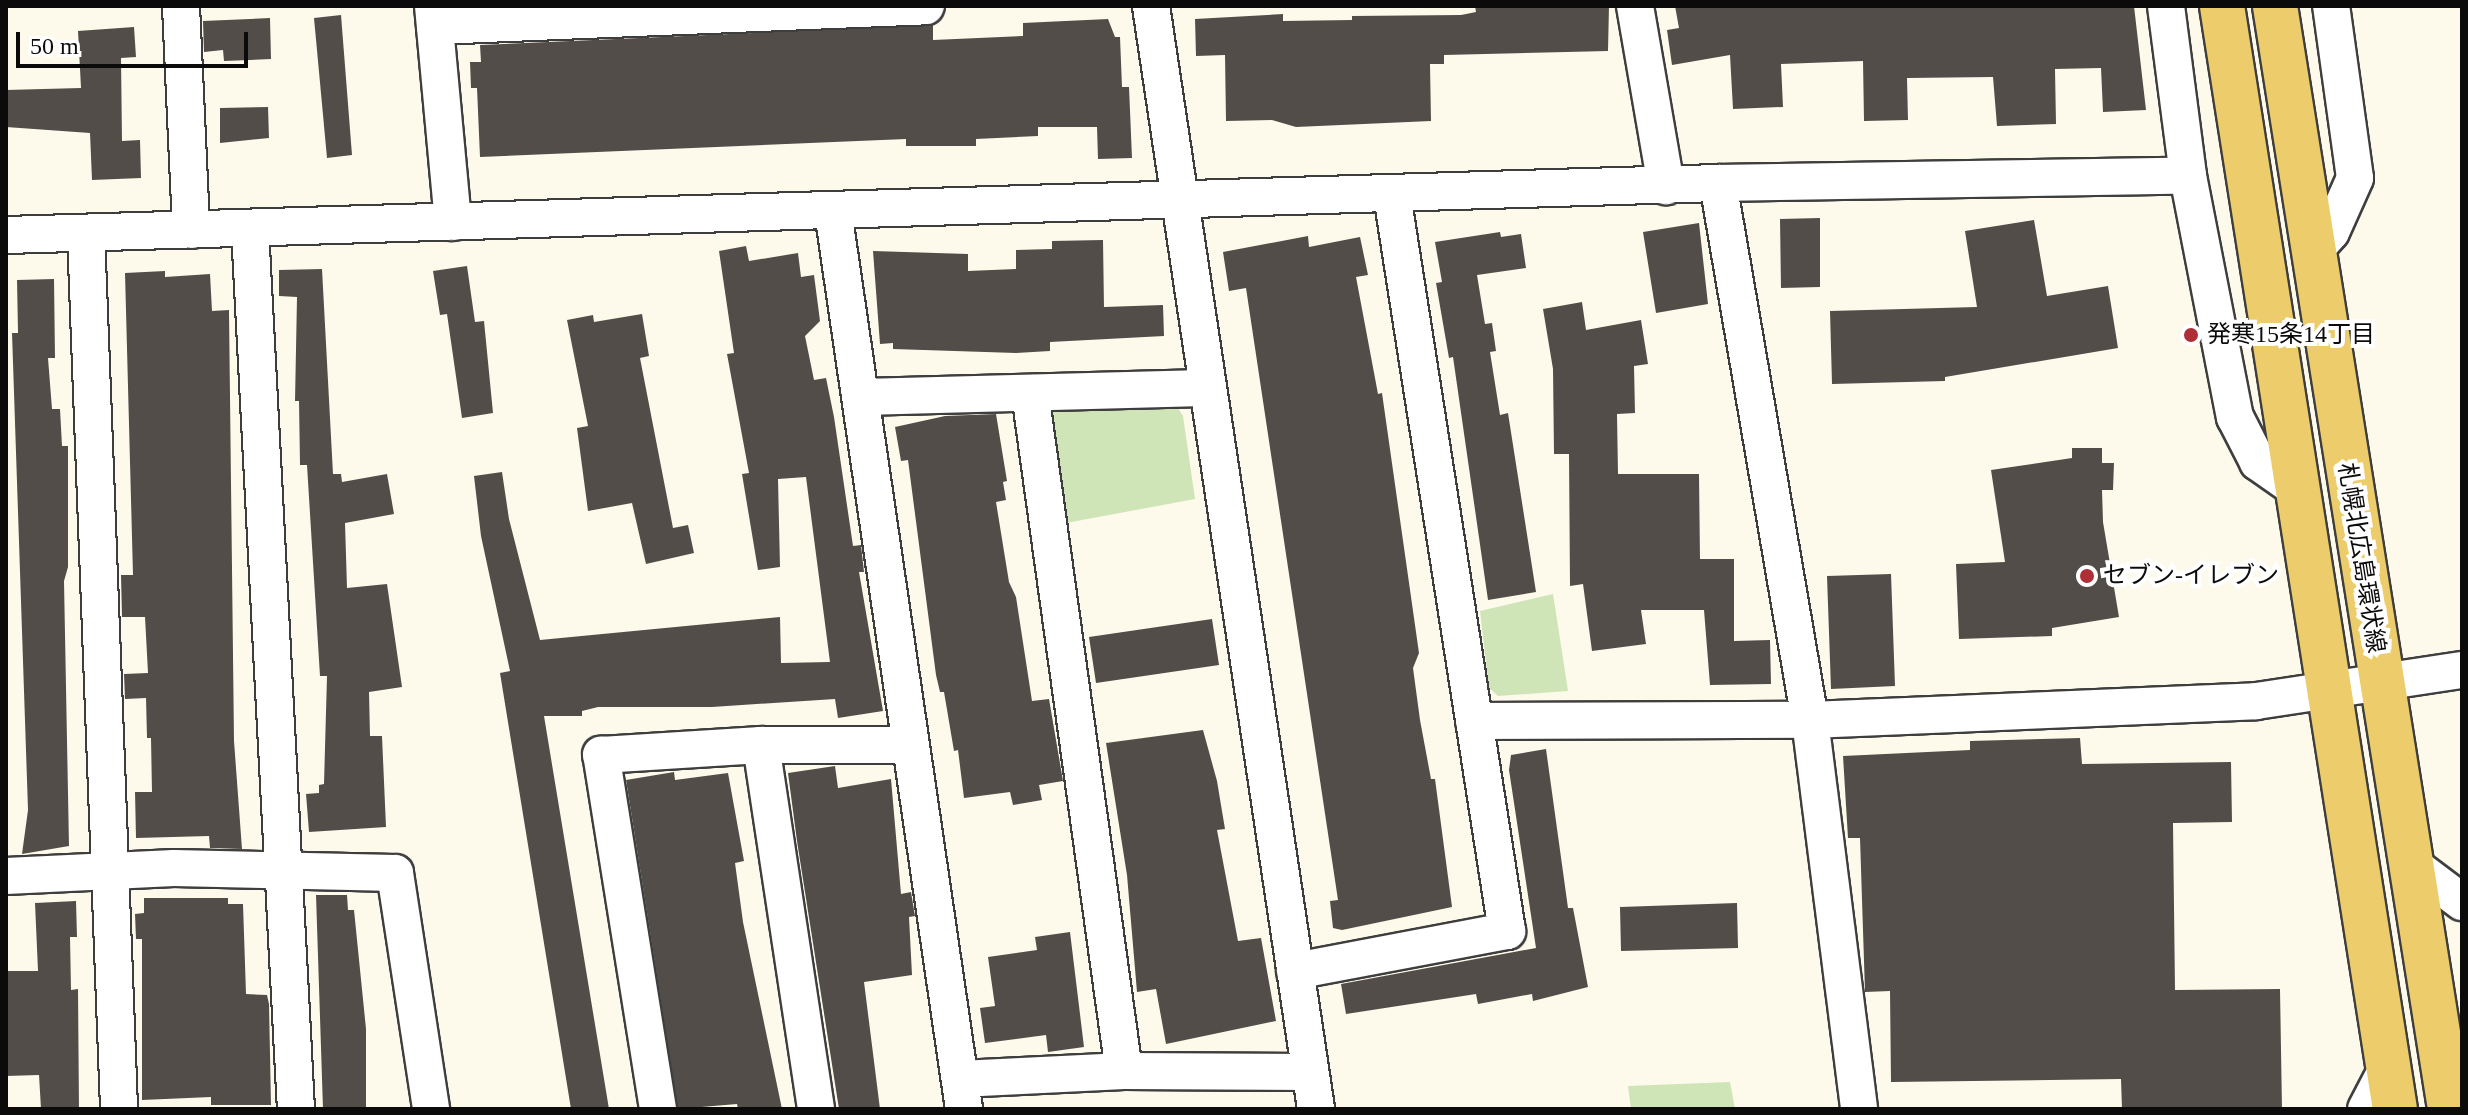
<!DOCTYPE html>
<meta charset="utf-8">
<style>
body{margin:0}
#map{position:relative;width:2468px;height:1115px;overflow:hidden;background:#fdfaeb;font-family:"Times New Roman","Noto Sans JP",serif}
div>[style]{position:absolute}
.green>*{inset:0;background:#cfe5b8}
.building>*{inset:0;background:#534d49}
.roads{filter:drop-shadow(2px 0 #3e3e3e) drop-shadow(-2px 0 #3e3e3e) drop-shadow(0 2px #3e3e3e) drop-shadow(0 -2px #3e3e3e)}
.minor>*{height:36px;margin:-18px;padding:0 18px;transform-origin:18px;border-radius:18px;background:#fff}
.major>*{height:44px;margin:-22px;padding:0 22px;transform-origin:22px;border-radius:22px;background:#edcd6b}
.dots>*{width:22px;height:22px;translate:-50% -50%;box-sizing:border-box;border:4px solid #fff;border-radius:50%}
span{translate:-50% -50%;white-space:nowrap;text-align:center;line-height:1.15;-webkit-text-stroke:8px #fff;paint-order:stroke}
.poi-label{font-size:24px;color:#0b0b0b}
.left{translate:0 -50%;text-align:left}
.street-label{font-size:24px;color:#0b0b0b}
.frame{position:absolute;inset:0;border:8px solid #0b0b0b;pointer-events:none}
.scale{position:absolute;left:16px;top:32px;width:232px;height:36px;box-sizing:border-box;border:4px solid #0b0b0b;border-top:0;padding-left:10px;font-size:24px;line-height:28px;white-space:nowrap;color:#0b0b0b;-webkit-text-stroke:6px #fff;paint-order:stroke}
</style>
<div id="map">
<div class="green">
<i style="clip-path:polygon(1173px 400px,1183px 416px,1195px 499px,1066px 523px,1043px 418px,1055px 407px)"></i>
<i style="clip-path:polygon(1553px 594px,1568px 691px,1498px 696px,1489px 688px,1480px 611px)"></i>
<i style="clip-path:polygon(1730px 1082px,1735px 1109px,1631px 1109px,1628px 1086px)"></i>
</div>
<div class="building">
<i style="clip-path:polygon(1475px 6px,1609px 6px,1608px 51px,1444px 55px,1444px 64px,1430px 64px,1431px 121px,1296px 127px,1272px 120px,1226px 121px,1225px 55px,1196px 56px,1195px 19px,1283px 14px,1283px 21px,1352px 20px,1352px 16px,1461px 15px,1476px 12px)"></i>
<i style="clip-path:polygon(1675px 6px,2134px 6px,2146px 110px,2103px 112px,2101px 68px,2055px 69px,2056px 124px,1997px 126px,1993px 77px,1907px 78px,1908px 120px,1864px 121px,1863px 61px,1781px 64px,1783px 107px,1733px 109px,1730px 55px,1672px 65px,1667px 30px,1679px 28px)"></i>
<i style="clip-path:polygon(341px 15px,352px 155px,327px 158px,314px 18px)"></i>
<i style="clip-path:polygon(270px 18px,271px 59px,224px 61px,223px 50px,204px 52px,203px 21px)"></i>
<i style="clip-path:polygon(1108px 19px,1115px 37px,1120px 37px,1122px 87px,1129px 87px,1132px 158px,1098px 159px,1097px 127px,1038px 127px,1038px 136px,976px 139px,976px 146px,906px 146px,906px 139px,480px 157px,477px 88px,471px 88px,470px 62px,481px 62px,480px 45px,933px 25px,933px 40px,1023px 36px,1023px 23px)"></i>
<i style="clip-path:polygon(134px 27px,136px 57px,121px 58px,122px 141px,140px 140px,141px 178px,92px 180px,90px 133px,6px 127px,6px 90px,81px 88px,78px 31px)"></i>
<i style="clip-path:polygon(268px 107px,269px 138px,220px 143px,220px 108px)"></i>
<i style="clip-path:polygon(1820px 218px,1820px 287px,1781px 288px,1780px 219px)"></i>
<i style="clip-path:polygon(2034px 220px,2047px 296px,2108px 286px,2118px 348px,1945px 377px,1945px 381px,1832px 384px,1830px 311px,1977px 307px,1965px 231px)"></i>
<i style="clip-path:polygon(1699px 223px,1708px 304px,1656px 313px,1643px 232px)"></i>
<i style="clip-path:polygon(1500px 232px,1501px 237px,1521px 234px,1526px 268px,1477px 275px,1485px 324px,1492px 323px,1496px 351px,1490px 352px,1500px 415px,1508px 413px,1536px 592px,1488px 600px,1453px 357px,1449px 358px,1436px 283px,1442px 282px,1435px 242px)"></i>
<i style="clip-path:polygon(1308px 236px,1309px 247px,1360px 237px,1368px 275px,1356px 277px,1378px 394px,1382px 393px,1419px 653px,1413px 668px,1420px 720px,1431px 779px,1435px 779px,1452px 907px,1342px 930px,1333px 928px,1330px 901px,1338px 900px,1246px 288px,1229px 291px,1223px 252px)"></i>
<i style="clip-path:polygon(1103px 240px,1104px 307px,1163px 305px,1164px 336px,1050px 342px,1050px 351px,1016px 353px,893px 349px,893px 343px,880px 344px,873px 251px,968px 254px,968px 271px,1016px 269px,1016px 250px,1052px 249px,1052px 241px)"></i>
<i style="clip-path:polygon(746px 246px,749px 261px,798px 253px,801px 277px,814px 275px,820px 321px,805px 336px,814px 380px,826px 378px,834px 417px,853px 546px,861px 545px,864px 572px,859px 572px,883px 711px,838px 718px,835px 699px,712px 707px,598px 707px,582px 711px,582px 716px,544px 716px,609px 1109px,571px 1109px,500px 673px,510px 671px,481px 536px,474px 476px,502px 472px,509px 519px,540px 640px,780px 617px,781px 663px,830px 662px,806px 477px,778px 479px,780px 567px,758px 570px,742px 474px,749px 473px,727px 354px,734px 353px,719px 251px)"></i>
<i style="clip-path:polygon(467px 266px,475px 322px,484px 321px,493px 413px,462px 418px,447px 314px,440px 315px,433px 271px)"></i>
<i style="clip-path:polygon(322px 269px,333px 474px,341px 474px,342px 482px,387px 474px,394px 514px,345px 523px,347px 588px,387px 584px,402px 687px,369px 692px,370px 736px,382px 736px,386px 827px,309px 832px,306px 794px,319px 793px,319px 785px,324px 784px,327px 676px,320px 676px,307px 465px,300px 465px,299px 401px,295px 401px,297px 297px,279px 296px,279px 270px)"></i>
<i style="clip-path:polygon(165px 271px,165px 277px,210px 274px,212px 311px,229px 310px,234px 741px,242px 849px,210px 848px,209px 836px,136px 838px,135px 792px,152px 792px,151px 738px,147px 738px,146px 698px,125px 699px,124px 674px,148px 673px,145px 617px,122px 617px,121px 575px,133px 575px,125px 273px)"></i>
<i style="clip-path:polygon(54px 279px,55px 358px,48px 358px,52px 409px,60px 409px,62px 446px,68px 446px,68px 567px,64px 581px,69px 846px,22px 854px,28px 810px,12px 333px,18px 333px,17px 280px)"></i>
<i style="clip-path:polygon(1582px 302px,1586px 330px,1641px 320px,1648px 364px,1634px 366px,1635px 413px,1617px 414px,1618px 474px,1699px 474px,1700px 559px,1734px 559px,1734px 641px,1770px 640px,1771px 684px,1710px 685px,1704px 610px,1641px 610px,1646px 644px,1592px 651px,1583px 584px,1570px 586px,1569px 454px,1554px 454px,1553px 369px,1543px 309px)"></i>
<i style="clip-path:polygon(642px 314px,649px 356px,640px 358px,673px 528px,688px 525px,694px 553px,646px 564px,632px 503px,588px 511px,577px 428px,588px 426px,567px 320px,593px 315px,594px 322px)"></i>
<i style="clip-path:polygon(996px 414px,1007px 481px,1003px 482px,1006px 500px,996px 502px,1009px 582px,1016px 597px,1032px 701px,1049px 699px,1063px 781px,1039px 785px,1042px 800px,1013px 805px,1010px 792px,964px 798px,958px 750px,954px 751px,944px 692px,940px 692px,936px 675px,908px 460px,901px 461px,895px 427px,945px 416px)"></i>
<i style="clip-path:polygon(2072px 448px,2102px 448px,2102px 463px,2114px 463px,2113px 490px,2102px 490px,2103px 522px,2119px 617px,2052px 628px,2052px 636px,1959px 639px,1956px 564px,2005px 562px,1991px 470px,2072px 458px)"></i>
<i style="clip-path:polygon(1891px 574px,1895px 686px,1831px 689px,1827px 576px)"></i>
<i style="clip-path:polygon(1212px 619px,1219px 665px,1096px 683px,1089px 637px)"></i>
<i style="clip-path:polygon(1203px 730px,1217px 781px,1225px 829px,1217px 830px,1238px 941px,1261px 938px,1276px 1021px,1166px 1044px,1156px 989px,1137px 992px,1127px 875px,1106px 743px)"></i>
<i style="clip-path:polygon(2080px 738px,2082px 764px,2231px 762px,2232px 822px,2173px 823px,2175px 990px,2280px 989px,2282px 1109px,2122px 1109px,2121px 1079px,1891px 1082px,1890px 991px,1865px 992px,1860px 838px,1848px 838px,1843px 756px,1970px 750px,1970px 741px)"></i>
<i style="clip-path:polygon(1546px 749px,1568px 908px,1573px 908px,1588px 987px,1533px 1001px,1532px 994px,1478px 1004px,1476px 994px,1346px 1014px,1341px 984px,1536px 948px,1509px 770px,1511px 755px)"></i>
<i style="clip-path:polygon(835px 766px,838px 788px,891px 779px,901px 894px,911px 892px,915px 916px,909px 917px,912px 975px,864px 982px,880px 1109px,839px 1109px,797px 841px,788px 773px)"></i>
<i style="clip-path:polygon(674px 772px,675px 780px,728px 773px,744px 861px,735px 863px,743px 922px,782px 1109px,738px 1109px,737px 1104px,678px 1109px,626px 780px)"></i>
<i style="clip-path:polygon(316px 895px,347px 895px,348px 910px,354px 910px,366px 1029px,366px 1109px,323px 1109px)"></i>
<i style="clip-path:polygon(144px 898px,228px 898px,228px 904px,243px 904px,246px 994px,267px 995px,269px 1004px,271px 1105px,211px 1105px,211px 1097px,142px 1100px,142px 939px,136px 939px,135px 914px,144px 913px)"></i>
<i style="clip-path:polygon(76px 901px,77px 937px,70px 937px,71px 990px,78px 989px,79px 1109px,41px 1109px,39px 1075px,6px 1076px,6px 971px,38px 971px,35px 903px)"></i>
<i style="clip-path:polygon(1737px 903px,1738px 948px,1621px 951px,1620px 907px)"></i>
<i style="clip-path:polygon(1070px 932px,1084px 1047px,1048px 1052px,1046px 1035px,985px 1043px,980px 1008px,995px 1006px,988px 957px,1037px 950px,1035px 937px)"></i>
</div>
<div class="roads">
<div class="minor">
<i style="left:181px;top:6px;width:224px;rotate:87.4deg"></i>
<i style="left:433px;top:6px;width:217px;rotate:84.7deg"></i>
<i style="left:1151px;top:6px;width:1115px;rotate:81.49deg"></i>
<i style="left:1635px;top:6px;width:183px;rotate:80.2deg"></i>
<i style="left:2166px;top:6px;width:171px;rotate:82.6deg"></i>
<i style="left:2188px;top:176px;width:246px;rotate:79deg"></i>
<i style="left:2235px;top:417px;width:51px;rotate:62.9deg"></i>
<i style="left:2258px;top:462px;width:49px;rotate:35deg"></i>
<i style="left:435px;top:26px;width:491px;rotate:-2.3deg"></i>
<i style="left:1718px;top:183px;width:545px;rotate:80.28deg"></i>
<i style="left:1810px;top:720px;width:392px;rotate:82.8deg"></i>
<i style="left:833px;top:211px;width:908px;rotate:81.7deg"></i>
<i style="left:250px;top:229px;width:881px;rotate:87.01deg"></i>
<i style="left:86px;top:233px;width:877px;rotate:87.84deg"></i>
<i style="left:6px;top:235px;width:1713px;rotate:-1.74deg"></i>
<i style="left:1718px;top:183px;width:470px;rotate:-0.9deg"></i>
<i style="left:2312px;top:253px;width:28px;rotate:-48deg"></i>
<i style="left:2331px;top:232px;width:59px;rotate:-66deg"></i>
<i style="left:2355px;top:178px;width:174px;rotate:-97.9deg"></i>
<i style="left:1030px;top:393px;width:684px;rotate:82.11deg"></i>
<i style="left:861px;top:397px;width:344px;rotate:-1.5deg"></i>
<i style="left:1474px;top:721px;width:336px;rotate:-0.2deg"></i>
<i style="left:1810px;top:720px;width:446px;rotate:-2.4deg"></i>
<i style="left:2256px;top:701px;width:208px;rotate:-8.6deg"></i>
<i style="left:761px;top:745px;width:368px;rotate:81.4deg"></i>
<i style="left:2410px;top:863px;width:65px;rotate:36.9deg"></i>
<i style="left:6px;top:876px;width:168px;rotate:-2.7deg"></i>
<i style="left:174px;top:868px;width:221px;rotate:1.3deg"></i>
<i style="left:395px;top:873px;width:239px;rotate:81.3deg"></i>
<i style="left:1295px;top:971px;width:216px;rotate:-10.7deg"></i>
<i style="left:1507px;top:931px;width:745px;rotate:-98.88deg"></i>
<i style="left:960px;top:1079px;width:164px;rotate:-2.8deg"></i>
<i style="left:1124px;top:1071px;width:186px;rotate:0.3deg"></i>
<i style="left:658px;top:1109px;width:359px;rotate:-99.1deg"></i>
<i style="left:601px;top:755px;width:160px;rotate:-3.6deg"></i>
<i style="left:761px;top:745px;width:149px"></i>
<i style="left:2366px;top:1109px;width:47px;rotate:-62.4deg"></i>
</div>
<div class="major">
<i style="left:2222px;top:6px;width:1116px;rotate:81.09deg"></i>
<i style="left:2275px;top:6px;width:1117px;rotate:80.98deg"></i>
</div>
</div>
<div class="dots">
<i style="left:2191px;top:335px;background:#af2f36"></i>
<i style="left:2087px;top:576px;background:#af2f36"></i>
</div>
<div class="poi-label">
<span class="left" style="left:2207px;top:335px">発寒15条14丁目</span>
<span class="left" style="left:2103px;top:576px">セブン-イレブン</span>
</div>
<div class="street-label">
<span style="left:2361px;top:558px;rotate:81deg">札幌北広島環状線</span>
</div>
<div class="frame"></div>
<div class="scale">50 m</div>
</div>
